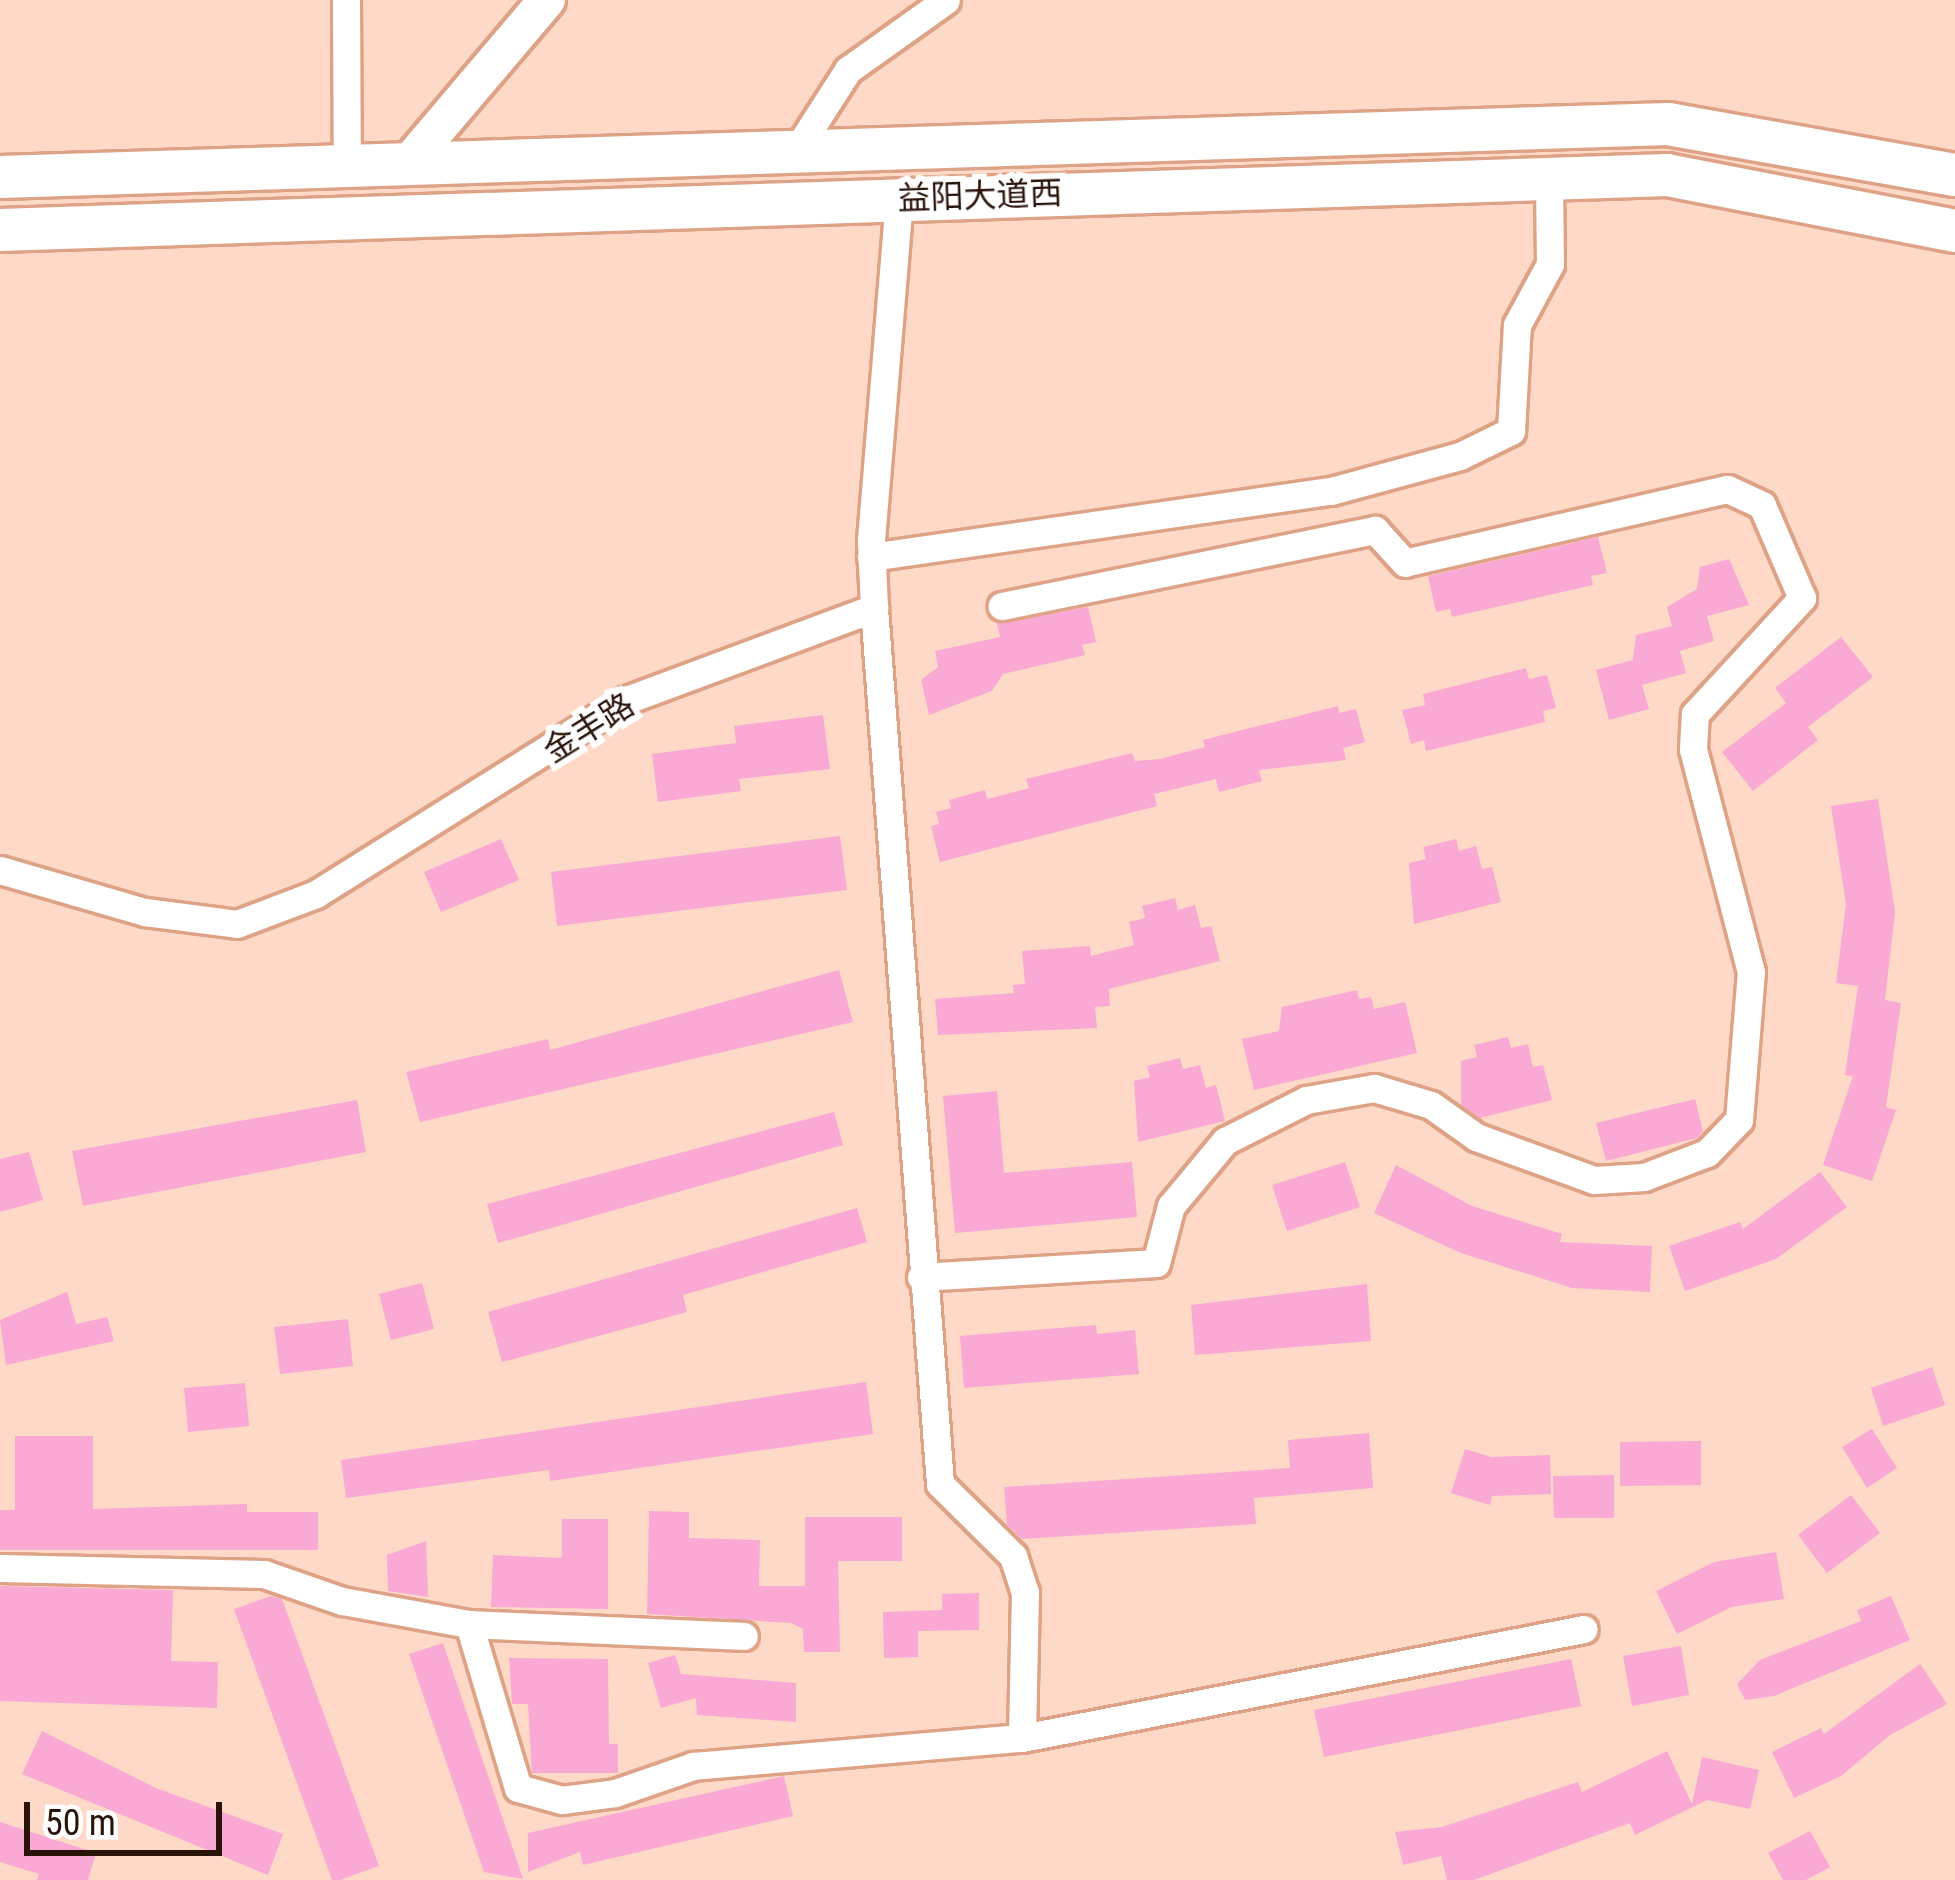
<!DOCTYPE html>
<meta charset="utf-8">
<style>
body{margin:0}
#map{position:relative;width:1955px;height:1880px;overflow:hidden;background:#ffd9c7;font-family:"Roboto Condensed","Noto Sans SC",sans-serif}
div>[style]{position:absolute}
.building>*{inset:0;background:#faa8d4}
.roads{filter:drop-shadow(3px 0 #dea286) drop-shadow(-3px 0 #dea286) drop-shadow(0 3px #dea286) drop-shadow(0 -3px #dea286)}
.street>*{height:27px;margin:-13.5px;padding:0 13.5px;transform-origin:13.5px;border-radius:13.5px;background:#fff}
.secondary>*{height:36px;margin:-18px;padding:0 18px;transform-origin:18px;border-radius:18px;background:#fff}
.primary>*{height:42px;margin:-21px;padding:0 21px;transform-origin:21px;border-radius:21px;background:#fff}
span{translate:-50% -50%;white-space:nowrap;text-align:center;line-height:1.15;-webkit-text-stroke:12px #fff;paint-order:stroke}
.street-label{font-size:33px;color:#2a1409}
.scale{position:absolute;left:24px;top:1802px;width:198px;height:54px;box-sizing:border-box;border:6px solid #2a1409;border-top:0;padding-left:15px;font-size:36px;line-height:42px;white-space:nowrap;color:#2a1409;-webkit-text-stroke:9px #fff;paint-order:stroke}
</style>
<div id="map">
<div class="building">
<i style="clip-path:polygon(1598px 537px,1607px 573px,1591px 576px,1593px 585px,1452px 617px,1450px 609px,1436px 612px,1428px 576px)"></i>
<i style="clip-path:polygon(1729px 559px,1749px 605px,1707px 616px,1714px 641px,1680px 651px,1686px 673px,1642px 685px,1649px 709px,1609px 720px,1596px 670px,1633px 660px,1636px 635px,1672px 626px,1667px 607px,1697px 589px,1700px 567px)"></i>
<i style="clip-path:polygon(1088px 607px,1096px 642px,1082px 645px,1085px 655px,1003px 674px,992px 691px,929px 715px,921px 680px,938px 667px,935px 651px,1000px 637px,997px 623px)"></i>
<i style="clip-path:polygon(1841px 637px,1873px 677px,1808px 727px,1818px 740px,1753px 791px,1722px 752px,1786px 703px,1775px 688px)"></i>
<i style="clip-path:polygon(1526px 668px,1529px 679px,1547px 675px,1556px 708px,1543px 711px,1545px 722px,1426px 751px,1424px 740px,1411px 744px,1402px 710px,1425px 705px,1423px 694px)"></i>
<i style="clip-path:polygon(1338px 706px,1339px 713px,1356px 709px,1365px 742px,1343px 748px,1346px 760px,1259px 770px,1262px 781px,1219px 792px,1216px 779px,1154px 794px,1157px 806px,940px 862px,931px 826px,939px 824px,936px 812px,951px 808px,949px 800px,985px 790px,987px 799px,1029px 788px,1026px 779px,1132px 753px,1135px 761px,1160px 759px,1205px 747px,1203px 740px)"></i>
<i style="clip-path:polygon(823px 715px,830px 769px,739px 779px,741px 791px,658px 802px,652px 754px,736px 743px,734px 726px)"></i>
<i style="clip-path:polygon(1878px 799px,1895px 912px,1885px 1000px,1901px 1003px,1886px 1107px,1896px 1110px,1872px 1181px,1823px 1165px,1853px 1076px,1845px 1075px,1858px 986px,1836px 983px,1846px 904px,1831px 806px)"></i>
<i style="clip-path:polygon(840px 836px,847px 890px,557px 926px,551px 872px)"></i>
<i style="clip-path:polygon(501px 839px,519px 880px,441px 912px,424px 872px)"></i>
<i style="clip-path:polygon(1456px 839px,1459px 851px,1476px 846px,1482px 869px,1492px 867px,1501px 902px,1414px 924px,1409px 863px,1426px 859px,1423px 847px)"></i>
<i style="clip-path:polygon(1175px 898px,1178px 910px,1195px 905px,1201px 928px,1211px 926px,1220px 961px,1109px 989px,1110px 1006px,1095px 1007px,1097px 1028px,938px 1035px,935px 999px,1014px 993px,1013px 985px,1025px 984px,1022px 951px,1090px 946px,1091px 956px,1134px 945px,1129px 922px,1145px 918px,1142px 906px)"></i>
<i style="clip-path:polygon(839px 970px,853px 1022px,420px 1122px,406px 1072px,548px 1039px,550px 1050px)"></i>
<i style="clip-path:polygon(1357px 990px,1359px 999px,1371px 997px,1374px 1009px,1405px 1002px,1417px 1053px,1254px 1090px,1242px 1039px,1279px 1031px,1282px 1007px)"></i>
<i style="clip-path:polygon(1508px 1037px,1511px 1048px,1528px 1044px,1533px 1067px,1543px 1065px,1552px 1100px,1480px 1118px,1461px 1105px,1461px 1061px,1477px 1057px,1474px 1045px)"></i>
<i style="clip-path:polygon(1180px 1058px,1183px 1069px,1200px 1065px,1206px 1088px,1216px 1085px,1225px 1121px,1138px 1142px,1134px 1081px,1150px 1077px,1147px 1066px)"></i>
<i style="clip-path:polygon(997px 1091px,1004px 1173px,1132px 1162px,1137px 1217px,955px 1233px,943px 1096px)"></i>
<i style="clip-path:polygon(1695px 1099px,1703px 1131px,1697px 1138px,1606px 1161px,1596px 1123px)"></i>
<i style="clip-path:polygon(357px 1100px,366px 1152px,83px 1206px,72px 1151px)"></i>
<i style="clip-path:polygon(834px 1112px,843px 1145px,498px 1243px,487px 1204px)"></i>
<i style="clip-path:polygon(29px 1152px,43px 1200px,0 1212px,0 1159px)"></i>
<i style="clip-path:polygon(1345px 1162px,1360px 1207px,1287px 1231px,1272px 1185px)"></i>
<i style="clip-path:polygon(1396px 1165px,1472px 1206px,1562px 1234px,1560px 1242px,1652px 1246px,1650px 1292px,1572px 1288px,1461px 1253px,1374px 1213px)"></i>
<i style="clip-path:polygon(1820px 1172px,1847px 1207px,1776px 1259px,1685px 1291px,1669px 1246px,1740px 1222px,1743px 1229px)"></i>
<i style="clip-path:polygon(857px 1208px,867px 1242px,683px 1295px,687px 1312px,502px 1362px,488px 1312px)"></i>
<i style="clip-path:polygon(422px 1283px,434px 1329px,391px 1340px,379px 1294px)"></i>
<i style="clip-path:polygon(1367px 1284px,1371px 1341px,1195px 1355px,1191px 1305px)"></i>
<i style="clip-path:polygon(67px 1292px,76px 1324px,107px 1317px,114px 1341px,6px 1365px,0 1320px)"></i>
<i style="clip-path:polygon(348px 1319px,353px 1366px,280px 1374px,274px 1327px)"></i>
<i style="clip-path:polygon(1096px 1325px,1097px 1334px,1135px 1330px,1139px 1374px,964px 1388px,960px 1336px)"></i>
<i style="clip-path:polygon(1932px 1367px,1945px 1405px,1883px 1426px,1871px 1388px)"></i>
<i style="clip-path:polygon(866px 1382px,873px 1434px,550px 1481px,549px 1470px,346px 1498px,341px 1460px)"></i>
<i style="clip-path:polygon(245px 1383px,249px 1426px,188px 1432px,184px 1388px)"></i>
<i style="clip-path:polygon(1872px 1429px,1897px 1468px,1867px 1488px,1842px 1447px)"></i>
<i style="clip-path:polygon(1369px 1433px,1373px 1488px,1254px 1498px,1256px 1524px,1022px 1539px,1007px 1525px,1004px 1487px,1290px 1468px,1288px 1440px)"></i>
<i style="clip-path:polygon(15px 1436px,93px 1436px,93px 1509px,247px 1504px,247px 1512px,318px 1512px,318px 1550px,0 1550px,0 1510px,15px 1510px)"></i>
<i style="clip-path:polygon(1701px 1441px,1701px 1485px,1620px 1486px,1620px 1442px)"></i>
<i style="clip-path:polygon(1465px 1449px,1491px 1457px,1550px 1455px,1551px 1494px,1492px 1496px,1490px 1505px,1451px 1493px)"></i>
<i style="clip-path:polygon(1614px 1475px,1614px 1518px,1554px 1518px,1553px 1476px)"></i>
<i style="clip-path:polygon(1851px 1495px,1880px 1533px,1827px 1573px,1798px 1535px)"></i>
<i style="clip-path:polygon(649px 1511px,689px 1512px,689px 1538px,760px 1540px,759px 1586px,805px 1586px,805px 1517px,902px 1517px,902px 1561px,838px 1561px,840px 1652px,804px 1652px,803px 1629px,791px 1623px,647px 1614px)"></i>
<i style="clip-path:polygon(562px 1519px,608px 1519px,608px 1609px,491px 1607px,493px 1555px,562px 1558px)"></i>
<i style="clip-path:polygon(426px 1541px,428px 1597px,388px 1591px,387px 1555px)"></i>
<i style="clip-path:polygon(1776px 1552px,1784px 1599px,1732px 1607px,1677px 1634px,1656px 1591px,1714px 1562px)"></i>
<i style="clip-path:polygon(0 1586px,173px 1590px,171px 1661px,218px 1662px,217px 1708px,0 1701px)"></i>
<i style="clip-path:polygon(979px 1593px,979px 1630px,918px 1631px,918px 1657px,884px 1658px,883px 1612px,942px 1610px,942px 1594px)"></i>
<i style="clip-path:polygon(271px 1596px,282px 1599px,379px 1866px,340px 1880px,332px 1880px,234px 1609px)"></i>
<i style="clip-path:polygon(1891px 1596px,1910px 1640px,1774px 1696px,1745px 1700px,1737px 1684px,1760px 1660px,1861px 1621px,1857px 1610px)"></i>
<i style="clip-path:polygon(443px 1643px,513px 1849px,523px 1879px,484px 1872px,409px 1654px)"></i>
<i style="clip-path:polygon(1681px 1646px,1689px 1695px,1632px 1706px,1623px 1656px)"></i>
<i style="clip-path:polygon(675px 1655px,681px 1674px,796px 1683px,796px 1722px,697px 1715px,696px 1698px,661px 1708px,648px 1663px)"></i>
<i style="clip-path:polygon(509px 1658px,608px 1659px,609px 1744px,618px 1744px,618px 1773px,532px 1773px,528px 1704px,512px 1704px)"></i>
<i style="clip-path:polygon(1571px 1659px,1581px 1706px,1324px 1757px,1314px 1710px)"></i>
<i style="clip-path:polygon(1920px 1664px,1947px 1704px,1890px 1735px,1841px 1776px,1794px 1798px,1772px 1752px,1821px 1728px,1824px 1734px)"></i>
<i style="clip-path:polygon(42px 1731px,156px 1788px,283px 1834px,268px 1875px,22px 1774px)"></i>
<i style="clip-path:polygon(1667px 1751px,1692px 1804px,1702px 1757px,1759px 1770px,1750px 1809px,1707px 1800px,1635px 1835px,1630px 1823px,1474px 1880px,1447px 1880px,1441px 1856px,1403px 1865px,1395px 1832px,1442px 1827px,1578px 1782px,1582px 1792px)"></i>
<i style="clip-path:polygon(784px 1776px,793px 1816px,583px 1865px,580px 1852px,528px 1872px,528px 1833px)"></i>
<i style="clip-path:polygon(0 1822px,96px 1853px,88px 1880px,37px 1880px,39px 1874px,0 1862px)"></i>
<i style="clip-path:polygon(1810px 1831px,1830px 1867px,1806px 1880px,1783px 1880px,1768px 1853px)"></i>
</div>
<div class="roads">
<div class="street">
<i style="left:346px;top:0;width:168px;rotate:89.7deg"></i>
<i style="left:794px;top:154px;width:100px;rotate:-57.3deg"></i>
<i style="left:848px;top:70px;width:120px;rotate:-35.5deg"></i>
<i style="left:871px;top:557px;width:465px;rotate:-8.2deg"></i>
<i style="left:1331px;top:491px;width:134px;rotate:-15.2deg"></i>
<i style="left:1460px;top:456px;width:57px;rotate:-26.1deg"></i>
<i style="left:1511px;top:431px;width:106px;rotate:-86.8deg"></i>
<i style="left:1517px;top:325px;width:69px;rotate:-61.6deg"></i>
<i style="left:1550px;top:264px;width:86px;rotate:-90.7deg"></i>
<i style="left:874px;top:608px;width:878px;rotate:85.69deg"></i>
<i style="left:940px;top:1484px;width:103px;rotate:44.6deg"></i>
<i style="left:1013px;top:1556px;width:38px;rotate:72deg"></i>
<i style="left:1025px;top:1592px;width:146px;rotate:91.2deg"></i>
<i style="left:0;top:870px;width:151px;rotate:16.2deg"></i>
<i style="left:145px;top:912px;width:93px;rotate:7.4deg"></i>
<i style="left:237px;top:924px;width:85px;rotate:-20.8deg"></i>
<i style="left:316px;top:894px;width:363px;rotate:-32.1deg"></i>
<i style="left:624px;top:701px;width:267px;rotate:-20.4deg"></i>
<i style="left:874px;top:608px;width:68px;rotate:-92.5deg"></i>
<i style="left:871px;top:540px;width:342px;rotate:-85.3deg"></i>
<i style="left:921px;top:1277px;width:235px;rotate:-3.4deg"></i>
<i style="left:1156px;top:1263px;width:59px;rotate:-75.3deg"></i>
<i style="left:1171px;top:1206px;width:85px;rotate:-50.3deg"></i>
<i style="left:1225px;top:1141px;width:91px;rotate:-26.8deg"></i>
<i style="left:1306px;top:1100px;width:69px;rotate:-10deg"></i>
<i style="left:1374px;top:1088px;width:59px;rotate:16.6deg"></i>
<i style="left:1431px;top:1105px;width:55px;rotate:35.4deg"></i>
<i style="left:1476px;top:1137px;width:126px;rotate:20deg"></i>
<i style="left:1594px;top:1180px;width:50px;rotate:-3.4deg"></i>
<i style="left:1644px;top:1177px;width:67px;rotate:-20.9deg"></i>
<i style="left:1707px;top:1153px;width:46px;rotate:-45.9deg"></i>
<i style="left:1739px;top:1120px;width:148px;rotate:-85.4deg"></i>
<i style="left:1751px;top:972px;width:230px;rotate:-104.6deg"></i>
<i style="left:1693px;top:749px;width:35px;rotate:-87deg"></i>
<i style="left:1695px;top:714px;width:158px;rotate:-47.3deg"></i>
<i style="left:1802px;top:598px;width:101px;rotate:-113.3deg"></i>
<i style="left:1762px;top:505px;width:38px;rotate:-155deg"></i>
<i style="left:1727px;top:489px;width:330px;rotate:167.1deg"></i>
<i style="left:1405px;top:563px;width:45px;rotate:-132.3deg"></i>
<i style="left:1375px;top:530px;width:381px;rotate:168.5deg"></i>
<i style="left:0;top:1568px;width:264px;rotate:1.3deg"></i>
<i style="left:264px;top:1574px;width:83px;rotate:19.1deg"></i>
<i style="left:342px;top:1601px;width:129px;rotate:10.3deg"></i>
<i style="left:469px;top:1624px;width:171px;rotate:73.4deg"></i>
<i style="left:518px;top:1788px;width:46px;rotate:15.3deg"></i>
<i style="left:562px;top:1800px;width:53px;rotate:-7.5deg"></i>
<i style="left:615px;top:1793px;width:83px;rotate:-19.1deg"></i>
<i style="left:693px;top:1766px;width:330px;rotate:-4.9deg"></i>
<i style="left:1022px;top:1738px;width:572px;rotate:-10.98deg"></i>
<i style="left:469px;top:1624px;width:275px;rotate:2.5deg"></i>
</div>
<div class="secondary">
<i style="left:406px;top:166px;width:218px;rotate:-49.7deg"></i>
</div>
<div class="primary">
<i style="left:0;top:177px;width:1669px;rotate:-1.82deg"></i>
<i style="left:1668px;top:124px;width:291px;rotate:10.1deg"></i>
<i style="left:0;top:230px;width:1668px;rotate:-1.89deg"></i>
<i style="left:1667px;top:175px;width:293px;rotate:11deg"></i>
</div>
</div>
<div class="street-label">
<span style="left:980px;top:196px;rotate:-2deg">益阳大道西</span>
<span style="left:589px;top:728px;rotate:-32deg">金丰路</span>
</div>
<div class="scale">50 m</div>
</div>
